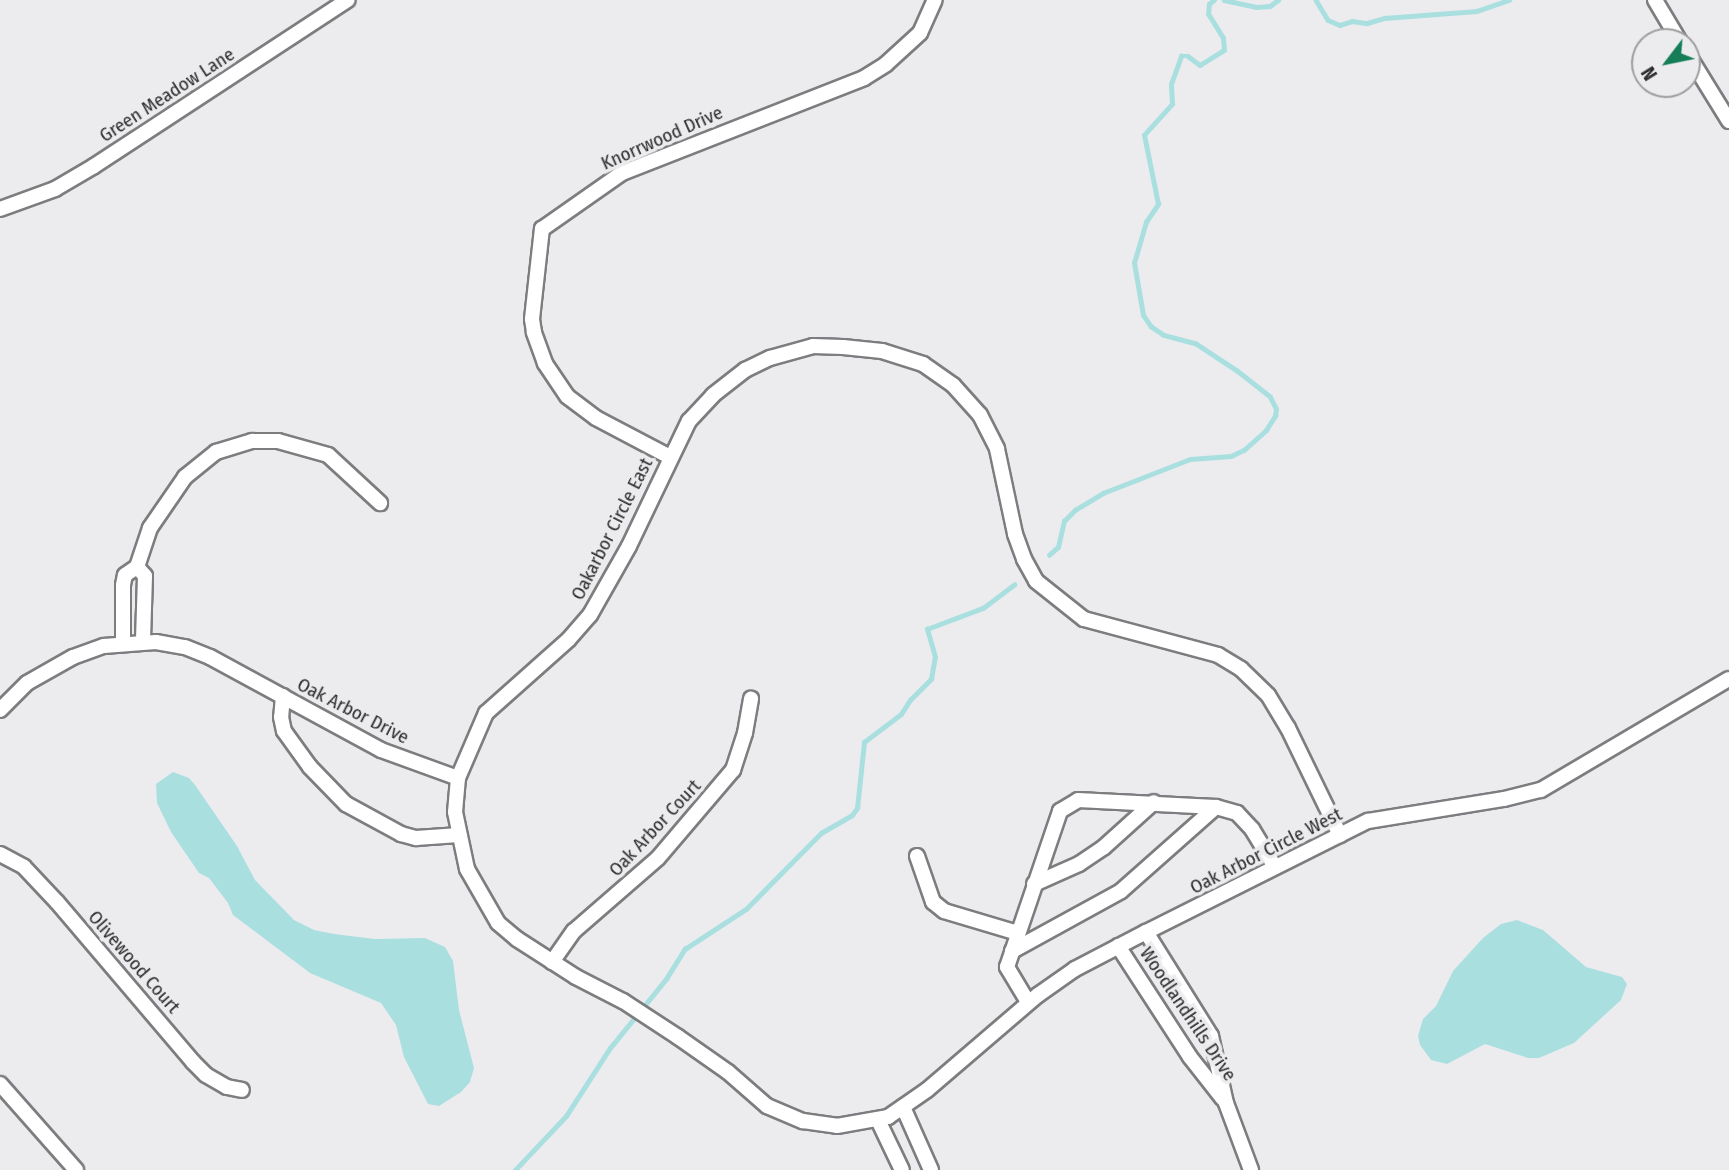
<!DOCTYPE html>
<style>
body{margin:0}
#map{position:relative;width:1729px;height:1170px;overflow:hidden;background:#ececef;font-family:"Fira Sans Condensed",sans-serif}
div>[style]{position:absolute}
.water>*{inset:0;background:#aadfe0}
.stream>*{height:4.5px;margin:-2.25px;padding:0 2.25px;transform-origin:2.25px;border-radius:2.25px;background:#aadfe0}
.roads{filter:drop-shadow(2px 0 #7c7d7f) drop-shadow(-2px 0 #7c7d7f) drop-shadow(0 2px #7c7d7f) drop-shadow(0 -2px #7c7d7f)}
.minor>*{height:14px;margin:-7px;padding:0 7px;transform-origin:7px;border-radius:7px;background:#fff}
span{translate:-50% -50%;white-space:nowrap;text-align:center;line-height:1.15;-webkit-text-stroke:7px #ececef;paint-order:stroke}
.street-label{font-size:19px;color:#2c2c2d}
.north{position:absolute;left:1631px;top:28px;width:70px;height:70px;box-sizing:border-box;background:#ececef;border:2px solid #9f9fa1;border-radius:50%;rotate:238deg;font-size:19px;font-weight:700;line-height:28px;text-align:center;color:#2c2c2d}
.north::after{content:'';display:block;margin:auto;width:24px;height:32px;background:#157e59;clip-path:polygon(50% 0,100% 100%,50% 72%,0 100%)}
</style>
<div id="map">
<div class="water">
<i style="clip-path:polygon(173px 772px,189px 778px,195px 785px,237px 846px,255px 880px,294px 920px,314px 930px,334px 934px,375px 939px,425px 938px,445px 947px,453px 961px,459px 1010px,474px 1068px,470px 1082px,461px 1092px,439px 1106px,428px 1104px,404px 1057px,396px 1025px,381px 1003px,310px 973px,233px 915px,228px 903px,209px 878px,199px 873px,171px 832px,157px 803px,156px 784px)"></i>
<i style="clip-path:polygon(1517px 920px,1543px 930px,1586px 967px,1622px 977px,1627px 984px,1621px 1000px,1574px 1043px,1539px 1058px,1528px 1058px,1485px 1044px,1447px 1064px,1431px 1060px,1420px 1045px,1418px 1036px,1423px 1019px,1436px 1006px,1453px 971px,1483px 938px,1501px 924px)"></i>
</div>
<div class="stream">
<i style="left:1224px;top:0;width:33px;rotate:12deg"></i>
<i style="left:1256px;top:7px;width:14px;rotate:-4deg"></i>
<i style="left:1270px;top:6px;width:10px;rotate:-37deg"></i>
<i style="left:1316px;top:0;width:23px;rotate:59deg"></i>
<i style="left:1328px;top:20px;width:13px;rotate:23deg"></i>
<i style="left:1340px;top:25px;width:13px;rotate:-18deg"></i>
<i style="left:1352px;top:21px;width:15px;rotate:8deg"></i>
<i style="left:1367px;top:23px;width:18px;rotate:-16deg"></i>
<i style="left:1384px;top:18px;width:93px;rotate:-4.3deg"></i>
<i style="left:1477px;top:11px;width:34px;rotate:-19deg"></i>
<i style="left:1049px;top:555px;width:12px;rotate:-42deg"></i>
<i style="left:1058px;top:547px;width:27px;rotate:-77deg"></i>
<i style="left:1064px;top:521px;width:16px;rotate:-45deg"></i>
<i style="left:1075px;top:510px;width:33px;rotate:-31deg"></i>
<i style="left:1103px;top:493px;width:93px;rotate:-21.3deg"></i>
<i style="left:1190px;top:459px;width:41px;rotate:-4.2deg"></i>
<i style="left:1231px;top:456px;width:14px;rotate:-25deg"></i>
<i style="left:1244px;top:450px;width:30px;rotate:-42deg"></i>
<i style="left:1266px;top:430px;width:17px;rotate:-57deg"></i>
<i style="left:1275px;top:416px;width:7px;rotate:-82deg"></i>
<i style="left:1276px;top:409px;width:13px;rotate:-117deg"></i>
<i style="left:1270px;top:397px;width:42px;rotate:-141.8deg"></i>
<i style="left:1237px;top:371px;width:49px;rotate:-146.6deg"></i>
<i style="left:1196px;top:344px;width:34px;rotate:-165deg"></i>
<i style="left:1163px;top:335px;width:14px;rotate:-146deg"></i>
<i style="left:1151px;top:327px;width:14px;rotate:-124deg"></i>
<i style="left:1143px;top:315px;width:53px;rotate:-99.8deg"></i>
<i style="left:1134px;top:263px;width:43px;rotate:-73.7deg"></i>
<i style="left:1146px;top:222px;width:22px;rotate:-56deg"></i>
<i style="left:1158px;top:204px;width:70px;rotate:-101.5deg"></i>
<i style="left:1144px;top:135px;width:42px;rotate:-47.9deg"></i>
<i style="left:1172px;top:104px;width:20px;rotate:-93deg"></i>
<i style="left:1171px;top:84px;width:30px;rotate:-70deg"></i>
<i style="left:1181px;top:56px;width:7px"></i>
<i style="left:1188px;top:56px;width:15px;rotate:37deg"></i>
<i style="left:1200px;top:65px;width:28px;rotate:-32deg"></i>
<i style="left:1224px;top:50px;width:12px;rotate:-95deg"></i>
<i style="left:1223px;top:38px;width:28px;rotate:-122deg"></i>
<i style="left:1208px;top:14px;width:10px;rotate:-84deg"></i>
<i style="left:1209px;top:4px;width:6px;rotate:-39deg"></i>
<i style="left:515px;top:1170px;width:74px;rotate:-46.6deg"></i>
<i style="left:566px;top:1116px;width:81px;rotate:-57.1deg"></i>
<i style="left:610px;top:1048px;width:89px;rotate:-50.9deg"></i>
<i style="left:666px;top:979px;width:36px;rotate:-58deg"></i>
<i style="left:685px;top:949px;width:73px;rotate:-33.3deg"></i>
<i style="left:746px;top:909px;width:107px;rotate:-45.4deg"></i>
<i style="left:821px;top:833px;width:36px;rotate:-30deg"></i>
<i style="left:852px;top:815px;width:9px;rotate:-54deg"></i>
<i style="left:857px;top:808px;width:66px;rotate:-83.9deg"></i>
<i style="left:864px;top:742px;width:46px;rotate:-37.1deg"></i>
<i style="left:901px;top:714px;width:17px;rotate:-57deg"></i>
<i style="left:910px;top:700px;width:30px;rotate:-45deg"></i>
<i style="left:931px;top:679px;width:22px;rotate:-80deg"></i>
<i style="left:935px;top:657px;width:29px;rotate:-106deg"></i>
<i style="left:927px;top:629px;width:60px;rotate:-20.6deg"></i>
<i style="left:983px;top:608px;width:39px;rotate:-37deg"></i>
</div>
<div class="roads">
<div class="minor">
<i style="left:1655px;top:0;width:49px;rotate:59.2deg"></i>
<i style="left:1687px;top:53px;width:80px;rotate:58.3deg"></i>
<i style="left:0;top:209px;width:59px;rotate:-20deg"></i>
<i style="left:55px;top:189px;width:45px;rotate:-30.5deg"></i>
<i style="left:94px;top:166px;width:303px;rotate:-33.2deg"></i>
<i style="left:670px;top:457px;width:84px;rotate:-152.2deg"></i>
<i style="left:596px;top:418px;width:36px;rotate:-143deg"></i>
<i style="left:567px;top:396px;width:40px;rotate:-124deg"></i>
<i style="left:545px;top:363px;width:33px;rotate:-110deg"></i>
<i style="left:534px;top:332px;width:13px;rotate:-99deg"></i>
<i style="left:532px;top:319px;width:91px;rotate:-83.7deg"></i>
<i style="left:542px;top:229px;width:98px;rotate:-35deg"></i>
<i style="left:622px;top:173px;width:260px;rotate:-21.4deg"></i>
<i style="left:864px;top:78px;width:26px;rotate:-32deg"></i>
<i style="left:886px;top:64px;width:46px;rotate:-42.4deg"></i>
<i style="left:920px;top:33px;width:36px;rotate:-66deg"></i>
<i style="left:137px;top:567px;width:41px;rotate:-71.6deg"></i>
<i style="left:150px;top:528px;width:62px;rotate:-55.5deg"></i>
<i style="left:185px;top:477px;width:40px;rotate:-39deg"></i>
<i style="left:216px;top:452px;width:38px;rotate:-17deg"></i>
<i style="left:252px;top:441px;width:26px"></i>
<i style="left:278px;top:441px;width:52px;rotate:15.6deg"></i>
<i style="left:328px;top:455px;width:71px;rotate:42.7deg"></i>
<i style="left:123px;top:642px;width:57px;rotate:-90deg"></i>
<i style="left:123px;top:585px;width:10px;rotate:-79deg"></i>
<i style="left:125px;top:575px;width:14px;rotate:-34deg"></i>
<i style="left:137px;top:567px;width:12px;rotate:48deg"></i>
<i style="left:145px;top:576px;width:65px;rotate:91.8deg"></i>
<i style="left:283px;top:696px;width:21px;rotate:95deg"></i>
<i style="left:281px;top:717px;width:14px;rotate:78deg"></i>
<i style="left:284px;top:731px;width:44px;rotate:54.2deg"></i>
<i style="left:310px;top:767px;width:52px;rotate:45.8deg"></i>
<i style="left:346px;top:804px;width:63px;rotate:28.6deg"></i>
<i style="left:401px;top:834px;width:16px;rotate:15deg"></i>
<i style="left:416px;top:838px;width:43px;rotate:-4deg"></i>
<i style="left:0;top:710px;width:38px;rotate:-45deg"></i>
<i style="left:27px;top:683px;width:53px;rotate:-29.5deg"></i>
<i style="left:73px;top:657px;width:33px;rotate:-20deg"></i>
<i style="left:104px;top:646px;width:52px;rotate:-4.4deg"></i>
<i style="left:156px;top:642px;width:29px;rotate:10deg"></i>
<i style="left:185px;top:647px;width:27px;rotate:22deg"></i>
<i style="left:210px;top:657px;width:195px;rotate:28.5deg"></i>
<i style="left:381px;top:750px;width:82px;rotate:20deg"></i>
<i style="left:458px;top:778px;width:34px;rotate:95deg"></i>
<i style="left:455px;top:812px;width:58px;rotate:78.1deg"></i>
<i style="left:467px;top:869px;width:62px;rotate:60.1deg"></i>
<i style="left:498px;top:923px;width:25px;rotate:40deg"></i>
<i style="left:517px;top:939px;width:70px;rotate:32.8deg"></i>
<i style="left:576px;top:977px;width:53px;rotate:27.1deg"></i>
<i style="left:623px;top:1001px;width:66px;rotate:33.2deg"></i>
<i style="left:678px;top:1037px;width:61px;rotate:35deg"></i>
<i style="left:728px;top:1072px;width:52px;rotate:41.1deg"></i>
<i style="left:767px;top:1106px;width:39px;rotate:23deg"></i>
<i style="left:803px;top:1121px;width:34px;rotate:8deg"></i>
<i style="left:837px;top:1126px;width:52px;rotate:-10deg"></i>
<i style="left:888px;top:1117px;width:47px;rotate:-34.7deg"></i>
<i style="left:927px;top:1090px;width:146px;rotate:-40.6deg"></i>
<i style="left:1038px;top:995px;width:45px;rotate:-35.1deg"></i>
<i style="left:1075px;top:969px;width:80px;rotate:-27.5deg"></i>
<i style="left:1146px;top:932px;width:248px;rotate:-26.6deg"></i>
<i style="left:1368px;top:821px;width:138px;rotate:-9.2deg"></i>
<i style="left:1504px;top:799px;width:38px;rotate:-14deg"></i>
<i style="left:1541px;top:790px;width:218px;rotate:-30.6deg"></i>
<i style="left:458px;top:778px;width:71px;rotate:-66.7deg"></i>
<i style="left:486px;top:713px;width:111px;rotate:-41.7deg"></i>
<i style="left:569px;top:639px;width:32px;rotate:-49deg"></i>
<i style="left:590px;top:615px;width:79px;rotate:-60.5deg"></i>
<i style="left:629px;top:546px;width:139px;rotate:-64.4deg"></i>
<i style="left:689px;top:421px;width:35px;rotate:-47deg"></i>
<i style="left:713px;top:395px;width:41px;rotate:-38deg"></i>
<i style="left:745px;top:370px;width:28px;rotate:-26deg"></i>
<i style="left:770px;top:358px;width:45px;rotate:-15.6deg"></i>
<i style="left:813px;top:346px;width:30px;rotate:2deg"></i>
<i style="left:843px;top:347px;width:39px;rotate:6deg"></i>
<i style="left:882px;top:351px;width:43px;rotate:17.6deg"></i>
<i style="left:923px;top:364px;width:37px;rotate:35deg"></i>
<i style="left:953px;top:385px;width:40px;rotate:48deg"></i>
<i style="left:980px;top:415px;width:38px;rotate:63deg"></i>
<i style="left:997px;top:449px;width:87px;rotate:78deg"></i>
<i style="left:1015px;top:534px;width:27px;rotate:70deg"></i>
<i style="left:1024px;top:559px;width:25px;rotate:61deg"></i>
<i style="left:1036px;top:581px;width:61px;rotate:38.4deg"></i>
<i style="left:1084px;top:619px;width:139px;rotate:15deg"></i>
<i style="left:1218px;top:655px;width:27px;rotate:31deg"></i>
<i style="left:1241px;top:669px;width:37px;rotate:44deg"></i>
<i style="left:1268px;top:695px;width:39px;rotate:59deg"></i>
<i style="left:1288px;top:728px;width:119px;rotate:64.1deg"></i>
<i style="left:0;top:854px;width:27px;rotate:28deg"></i>
<i style="left:24px;top:867px;width:48px;rotate:46.7deg"></i>
<i style="left:57px;top:902px;width:210px;rotate:49.6deg"></i>
<i style="left:193px;top:1062px;width:18px;rotate:45deg"></i>
<i style="left:206px;top:1075px;width:24px;rotate:30deg"></i>
<i style="left:227px;top:1087px;width:15px;rotate:11deg"></i>
<i style="left:917px;top:856px;width:49px;rotate:70.8deg"></i>
<i style="left:933px;top:902px;width:14px;rotate:39deg"></i>
<i style="left:944px;top:911px;width:77px;rotate:16.6deg"></i>
<i style="left:1034px;top:884px;width:49px;rotate:-24deg"></i>
<i style="left:1079px;top:864px;width:30px;rotate:-34deg"></i>
<i style="left:1104px;top:847px;width:67px;rotate:-42deg"></i>
<i style="left:1146px;top:932px;width:123px;rotate:58deg"></i>
<i style="left:1211px;top:1036px;width:69px;rotate:77.4deg"></i>
<i style="left:1226px;top:1103px;width:72px;rotate:69.5deg"></i>
<i style="left:1118px;top:946px;width:132px;rotate:57deg"></i>
<i style="left:1190px;top:1057px;width:53px;rotate:51.8deg"></i>
<i style="left:1012px;top:951px;width:124px;rotate:-28.8deg"></i>
<i style="left:1121px;top:891px;width:127px;rotate:-41.5deg"></i>
<i style="left:552px;top:962px;width:38px;rotate:-55deg"></i>
<i style="left:574px;top:931px;width:111px;rotate:-41deg"></i>
<i style="left:658px;top:858px;width:116px;rotate:-49.6deg"></i>
<i style="left:733px;top:770px;width:39px;rotate:-72deg"></i>
<i style="left:745px;top:733px;width:35px;rotate:-80deg"></i>
<i style="left:1028px;top:1002px;width:41px;rotate:-121deg"></i>
<i style="left:1007px;top:967px;width:165px;rotate:-71.2deg"></i>
<i style="left:1060px;top:811px;width:21px;rotate:-31deg"></i>
<i style="left:1078px;top:800px;width:138px;rotate:2.9deg"></i>
<i style="left:1216px;top:807px;width:22px;rotate:16deg"></i>
<i style="left:1237px;top:813px;width:22px;rotate:47deg"></i>
<i style="left:1252px;top:829px;width:44px;rotate:58.8deg"></i>
<i style="left:0;top:1084px;width:115px;rotate:48.5deg"></i>
<i style="left:903px;top:1107px;width:69px;rotate:66deg"></i>
<i style="left:878px;top:1120px;width:55px;rotate:64.4deg"></i>
</div>
</div>
<div class="street-label">
<span style="left:167px;top:95px;rotate:-33deg">Green Meadow Lane</span>
<span style="left:662px;top:138px;rotate:-24deg">Knorrwood Drive</span>
<span style="left:612px;top:529px;rotate:-63deg">Oakarbor Circle East</span>
<span style="left:353px;top:711px;rotate:27deg">Oak Arbor Drive</span>
<span style="left:655px;top:828px;rotate:-47deg">Oak Arbor Court</span>
<span style="left:1266px;top:851px;rotate:-27deg">Oak Arbor Circle West</span>
<span style="left:134px;top:962px;rotate:49deg">Olivewood Court</span>
<span style="left:1188px;top:1014px;rotate:56deg">Woodlandhills Drive</span>
</div>
<div class="north">N</div>
</div>
